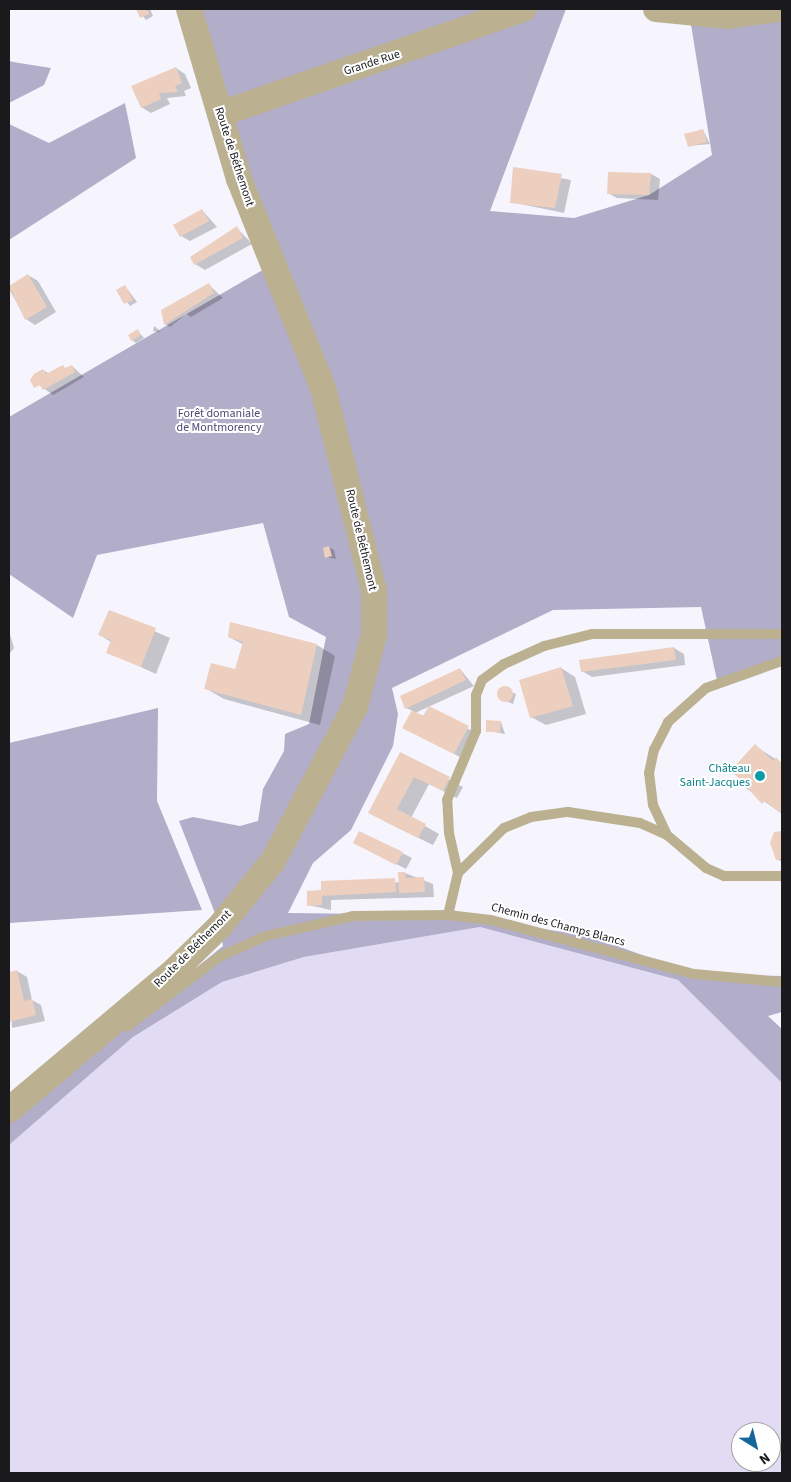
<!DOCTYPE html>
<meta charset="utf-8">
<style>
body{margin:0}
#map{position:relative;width:791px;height:1482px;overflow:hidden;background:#f6f5fd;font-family:"Source Sans 3",sans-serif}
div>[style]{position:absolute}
.green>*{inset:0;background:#e1dcf4}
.forest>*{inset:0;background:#b2adc9}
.shadow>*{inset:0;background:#0003}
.building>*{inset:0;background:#edcfbf}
.round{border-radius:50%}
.service>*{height:10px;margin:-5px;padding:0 5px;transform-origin:5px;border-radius:5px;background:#bbb191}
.tertiary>*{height:26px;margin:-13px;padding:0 13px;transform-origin:13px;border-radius:13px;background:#bbb191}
.dots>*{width:14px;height:14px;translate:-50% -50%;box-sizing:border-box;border:2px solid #fff;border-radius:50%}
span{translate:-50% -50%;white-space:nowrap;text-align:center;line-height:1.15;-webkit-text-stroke:4px #fff;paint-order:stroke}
.street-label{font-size:12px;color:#1a191c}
.park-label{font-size:12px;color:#524772}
.culture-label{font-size:12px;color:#0d838f}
.right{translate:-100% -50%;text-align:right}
.frame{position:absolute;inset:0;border:10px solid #1a191c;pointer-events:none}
.north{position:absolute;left:731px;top:1422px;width:50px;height:50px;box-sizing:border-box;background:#fff;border:1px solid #a3a3a4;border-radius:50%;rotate:144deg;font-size:14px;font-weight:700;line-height:20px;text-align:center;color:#1a191c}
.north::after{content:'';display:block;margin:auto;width:18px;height:22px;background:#156799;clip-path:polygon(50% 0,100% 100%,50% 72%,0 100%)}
</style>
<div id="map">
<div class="green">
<i style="clip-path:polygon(evenodd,480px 927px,678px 980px,782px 1083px,782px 1473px,9px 1473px,9px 1145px,133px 1037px,222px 982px,304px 957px,480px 927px,741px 1432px,771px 1432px,771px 1462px,741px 1462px,741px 1432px)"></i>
</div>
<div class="forest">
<i style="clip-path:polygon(189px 9px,566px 9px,490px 211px,574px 218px,649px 195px,712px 155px,689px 12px,782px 11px,782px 661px,718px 685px,701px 607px,553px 610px,392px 688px,398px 714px,393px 746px,351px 830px,313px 863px,288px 913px,448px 915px,590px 936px,694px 974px,782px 976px,782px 1012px,768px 1016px,782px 1029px,782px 1083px,678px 980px,480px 927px,304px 957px,222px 982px,133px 1037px,9px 1145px,9px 1120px,223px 946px,220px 926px,179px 821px,193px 817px,240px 826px,258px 821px,263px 789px,284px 751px,285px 734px,309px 724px,326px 637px,289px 617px,263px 523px,97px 555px,73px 618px,9px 574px,9px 417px,273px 264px)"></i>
<i style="clip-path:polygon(9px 61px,19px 63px,51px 68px,44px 85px,9px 103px)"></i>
<i style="clip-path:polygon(125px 103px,136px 158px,9px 240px,9px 124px,49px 143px)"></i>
<i style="clip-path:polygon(158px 708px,157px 801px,202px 910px,9px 923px,9px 743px)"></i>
</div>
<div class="shadow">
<i style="clip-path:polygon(137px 9px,150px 9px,153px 16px,146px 20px)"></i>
<i style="clip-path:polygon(176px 68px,185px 74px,191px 88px,184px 91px,186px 96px,167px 98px,170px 104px,151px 113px,141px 107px)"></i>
<i style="clip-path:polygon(703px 130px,710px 144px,689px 146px)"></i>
<i style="clip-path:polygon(514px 169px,571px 180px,564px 213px,511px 202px)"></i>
<i style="clip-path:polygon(651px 174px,660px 179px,658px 200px,617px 198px,608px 193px)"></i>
<i style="clip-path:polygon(202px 210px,217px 227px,190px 241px,181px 236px)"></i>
<i style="clip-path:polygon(237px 228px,252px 244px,205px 270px,195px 264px,192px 258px)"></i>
<i style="clip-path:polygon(28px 275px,38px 281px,56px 312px,35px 325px,26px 319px,9px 289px)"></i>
<i style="clip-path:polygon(209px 285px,223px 298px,191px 317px,186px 314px,170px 327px,165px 324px,163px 310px)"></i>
<i style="clip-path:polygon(125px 286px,137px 302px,130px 306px,118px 290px)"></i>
<i style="clip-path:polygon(154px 326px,158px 329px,160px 332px,153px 331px)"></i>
<i style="clip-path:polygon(138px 331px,144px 338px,136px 343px,132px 340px)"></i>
<i style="clip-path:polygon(72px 366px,84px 377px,53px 395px,32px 380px,43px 370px,50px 374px)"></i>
<i style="clip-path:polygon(329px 547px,334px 550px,336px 559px,326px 557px)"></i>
<i style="clip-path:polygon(109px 611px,170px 638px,156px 674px,108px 652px,111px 642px,100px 635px)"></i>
<i style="clip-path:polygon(9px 631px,14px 648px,9px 654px)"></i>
<i style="clip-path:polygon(229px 637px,317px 645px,335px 656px,320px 725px,224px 699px,205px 688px,236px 670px,244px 645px)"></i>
<i style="clip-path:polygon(674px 648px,684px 654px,685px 665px,592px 677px,582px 671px,580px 661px)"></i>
<i style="clip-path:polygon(561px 668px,575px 677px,586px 714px,546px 725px,531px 717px)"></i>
<i style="clip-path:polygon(460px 669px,474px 686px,415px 713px,478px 732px,464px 759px,413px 733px,413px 711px,406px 708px)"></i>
<i style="clip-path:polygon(502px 688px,516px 694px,513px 704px,499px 698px)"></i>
<i style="clip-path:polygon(501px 722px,505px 734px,488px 731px)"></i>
<i style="clip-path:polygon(755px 746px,782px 763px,782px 814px,743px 786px)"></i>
<i style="clip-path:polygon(400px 754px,463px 787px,457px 798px,429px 784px,411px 818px,439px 834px,433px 845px,384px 821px)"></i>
<i style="clip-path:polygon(782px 832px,782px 862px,777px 859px,775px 833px)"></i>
<i style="clip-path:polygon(364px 848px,402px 853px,412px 858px,406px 869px)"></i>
<i style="clip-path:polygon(405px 873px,433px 884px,434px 897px,331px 900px,331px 910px,308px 905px,308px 892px,400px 882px)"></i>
<i style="clip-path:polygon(17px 971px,27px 977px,32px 1000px,41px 1005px,45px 1021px,12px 1028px,9px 973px)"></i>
</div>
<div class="building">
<i style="clip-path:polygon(136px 9px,147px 9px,149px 14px,140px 18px)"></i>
<i style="clip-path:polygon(176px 67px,182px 83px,175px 86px,178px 92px,159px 93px,161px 99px,141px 108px,131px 86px)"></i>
<i style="clip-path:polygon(703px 129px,707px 142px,688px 147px,684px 134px)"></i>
<i style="clip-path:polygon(513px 167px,562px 174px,555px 208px,510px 203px)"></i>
<i style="clip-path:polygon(608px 172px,651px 173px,649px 195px,607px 194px)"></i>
<i style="clip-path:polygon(202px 209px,209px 221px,180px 237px,173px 225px)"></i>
<i style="clip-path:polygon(237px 226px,243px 238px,194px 265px,190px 257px)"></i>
<i style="clip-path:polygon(28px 274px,47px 307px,25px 320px,9px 286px)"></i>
<i style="clip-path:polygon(209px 283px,214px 293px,164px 325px,161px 310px)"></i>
<i style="clip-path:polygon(125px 285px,133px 300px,124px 304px,116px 290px)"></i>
<i style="clip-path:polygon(138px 329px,141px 335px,131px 341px,128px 335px)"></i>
<i style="clip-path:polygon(63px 365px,65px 368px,72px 365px,75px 372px,43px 390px,40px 385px,34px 388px,30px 380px,34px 374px,43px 369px,46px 374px)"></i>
<i style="clip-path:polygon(329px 546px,332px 556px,325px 558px,323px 548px)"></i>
<i style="clip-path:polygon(109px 610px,156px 628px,141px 667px,106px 653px,111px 640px,98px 635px)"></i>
<i style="clip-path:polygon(230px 622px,317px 644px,301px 715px,204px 689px,211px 663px,235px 669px,243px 642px,228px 637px)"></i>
<i style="clip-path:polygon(674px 647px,676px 660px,581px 672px,579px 660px)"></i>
<i style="clip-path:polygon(561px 667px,573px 706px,530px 718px,519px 680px)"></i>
<i style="clip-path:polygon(460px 668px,466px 680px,405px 709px,400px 696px)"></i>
<i class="round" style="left:497px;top:686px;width:16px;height:16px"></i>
<i style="clip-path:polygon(429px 706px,469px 726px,454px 754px,402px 728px,412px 710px,423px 716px)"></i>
<i style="clip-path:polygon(486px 720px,501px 721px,500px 732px,486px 732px)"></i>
<i style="clip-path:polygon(755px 744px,773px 761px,776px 757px,782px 764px,782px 814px,765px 801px,762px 804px,731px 770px)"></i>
<i style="clip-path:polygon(400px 752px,450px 777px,443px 791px,414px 777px,397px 809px,426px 824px,418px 838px,368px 813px)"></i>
<i style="clip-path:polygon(359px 831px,403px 852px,396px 865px,353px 843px)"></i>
<i style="clip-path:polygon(782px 831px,782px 859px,776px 860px,770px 843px,774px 832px)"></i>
<i style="clip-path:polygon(398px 872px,405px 872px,406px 878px,424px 877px,425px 892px,399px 893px)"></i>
<i style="clip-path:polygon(395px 878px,396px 892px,322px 896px,322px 905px,307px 906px,307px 891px,321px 890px,321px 881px)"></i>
<i style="clip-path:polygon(17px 970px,24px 1001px,32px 999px,36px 1015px,9px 1022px,9px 972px)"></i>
</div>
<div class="service">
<i style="left:667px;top:835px;width:33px;rotate:-115deg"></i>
<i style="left:653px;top:805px;width:32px;rotate:-97deg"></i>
<i style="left:649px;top:773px;width:24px;rotate:-78deg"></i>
<i style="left:654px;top:750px;width:31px;rotate:-63deg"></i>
<i style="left:668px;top:722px;width:51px;rotate:-41.8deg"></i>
<i style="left:706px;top:688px;width:81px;rotate:-19.6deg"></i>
<i style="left:458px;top:873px;width:41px;rotate:-102.7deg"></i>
<i style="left:449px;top:833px;width:33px;rotate:-93deg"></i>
<i style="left:447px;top:800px;width:75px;rotate:-67.2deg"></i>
<i style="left:476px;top:731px;width:36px;rotate:-90deg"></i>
<i style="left:476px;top:695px;width:16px;rotate:-68deg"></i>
<i style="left:482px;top:680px;width:27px;rotate:-36deg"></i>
<i style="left:504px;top:664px;width:44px;rotate:-24.2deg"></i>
<i style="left:544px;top:646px;width:49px;rotate:-14deg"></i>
<i style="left:592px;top:634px;width:190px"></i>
<i style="left:448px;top:915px;width:43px;rotate:-76.6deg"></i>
<i style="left:458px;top:873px;width:64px;rotate:-44.4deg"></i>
<i style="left:504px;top:828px;width:29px;rotate:-22deg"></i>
<i style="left:531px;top:817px;width:37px;rotate:-8deg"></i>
<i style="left:568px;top:812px;width:73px;rotate:8.7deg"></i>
<i style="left:640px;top:823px;width:30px;rotate:24deg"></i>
<i style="left:667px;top:835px;width:51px;rotate:40.2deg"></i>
<i style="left:706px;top:868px;width:20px;rotate:24deg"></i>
<i style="left:724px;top:876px;width:58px"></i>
<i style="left:126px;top:1023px;width:4px;rotate:56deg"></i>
<i style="left:128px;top:1026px;width:114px;rotate:-37.2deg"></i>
<i style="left:219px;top:957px;width:51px;rotate:-24.1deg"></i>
<i style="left:266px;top:936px;width:89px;rotate:-12.9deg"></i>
<i style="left:353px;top:916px;width:95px;rotate:-0.6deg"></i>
<i style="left:448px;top:915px;width:43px;rotate:6.6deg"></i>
<i style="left:491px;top:920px;width:210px;rotate:14.9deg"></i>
<i style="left:694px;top:974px;width:88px;rotate:5.2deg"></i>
</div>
<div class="tertiary">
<i style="left:656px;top:9px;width:72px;rotate:5.6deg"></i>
<i style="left:728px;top:16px;width:49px;rotate:-8.1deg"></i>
<i style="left:220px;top:114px;width:321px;rotate:-19.1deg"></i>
<i style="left:9px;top:1110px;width:217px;rotate:-40.1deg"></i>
<i style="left:175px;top:970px;width:63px;rotate:-44.4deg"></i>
<i style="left:220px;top:926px;width:84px;rotate:-50.8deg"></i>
<i style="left:273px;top:861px;width:174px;rotate:-62deg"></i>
<i style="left:355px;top:707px;width:74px;rotate:-75.2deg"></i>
<i style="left:374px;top:635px;width:44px;rotate:-90deg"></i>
<i style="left:374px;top:591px;width:209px;rotate:-104.1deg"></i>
<i style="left:323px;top:388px;width:225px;rotate:-111.9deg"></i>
<i style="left:239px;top:179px;width:177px;rotate:-106.4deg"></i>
</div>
<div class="dots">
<i style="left:760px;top:776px;background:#0f9aa8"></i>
</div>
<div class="street-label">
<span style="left:372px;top:63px;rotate:-18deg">Grande Rue</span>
<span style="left:234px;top:157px;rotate:72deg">Route de Béthemont</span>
<span style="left:361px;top:540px;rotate:77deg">Route de Béthemont</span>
<span style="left:558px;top:925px;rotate:15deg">Chemin des Champs Blancs</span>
<span style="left:193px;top:949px;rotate:-45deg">Route de Béthemont</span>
</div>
<div class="park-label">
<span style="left:219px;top:421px">Forêt domaniale<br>de Montmorency</span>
</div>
<div class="culture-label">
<span class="right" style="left:750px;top:776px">Château<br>Saint-Jacques</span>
</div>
<div class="frame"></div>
<div class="north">N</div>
</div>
